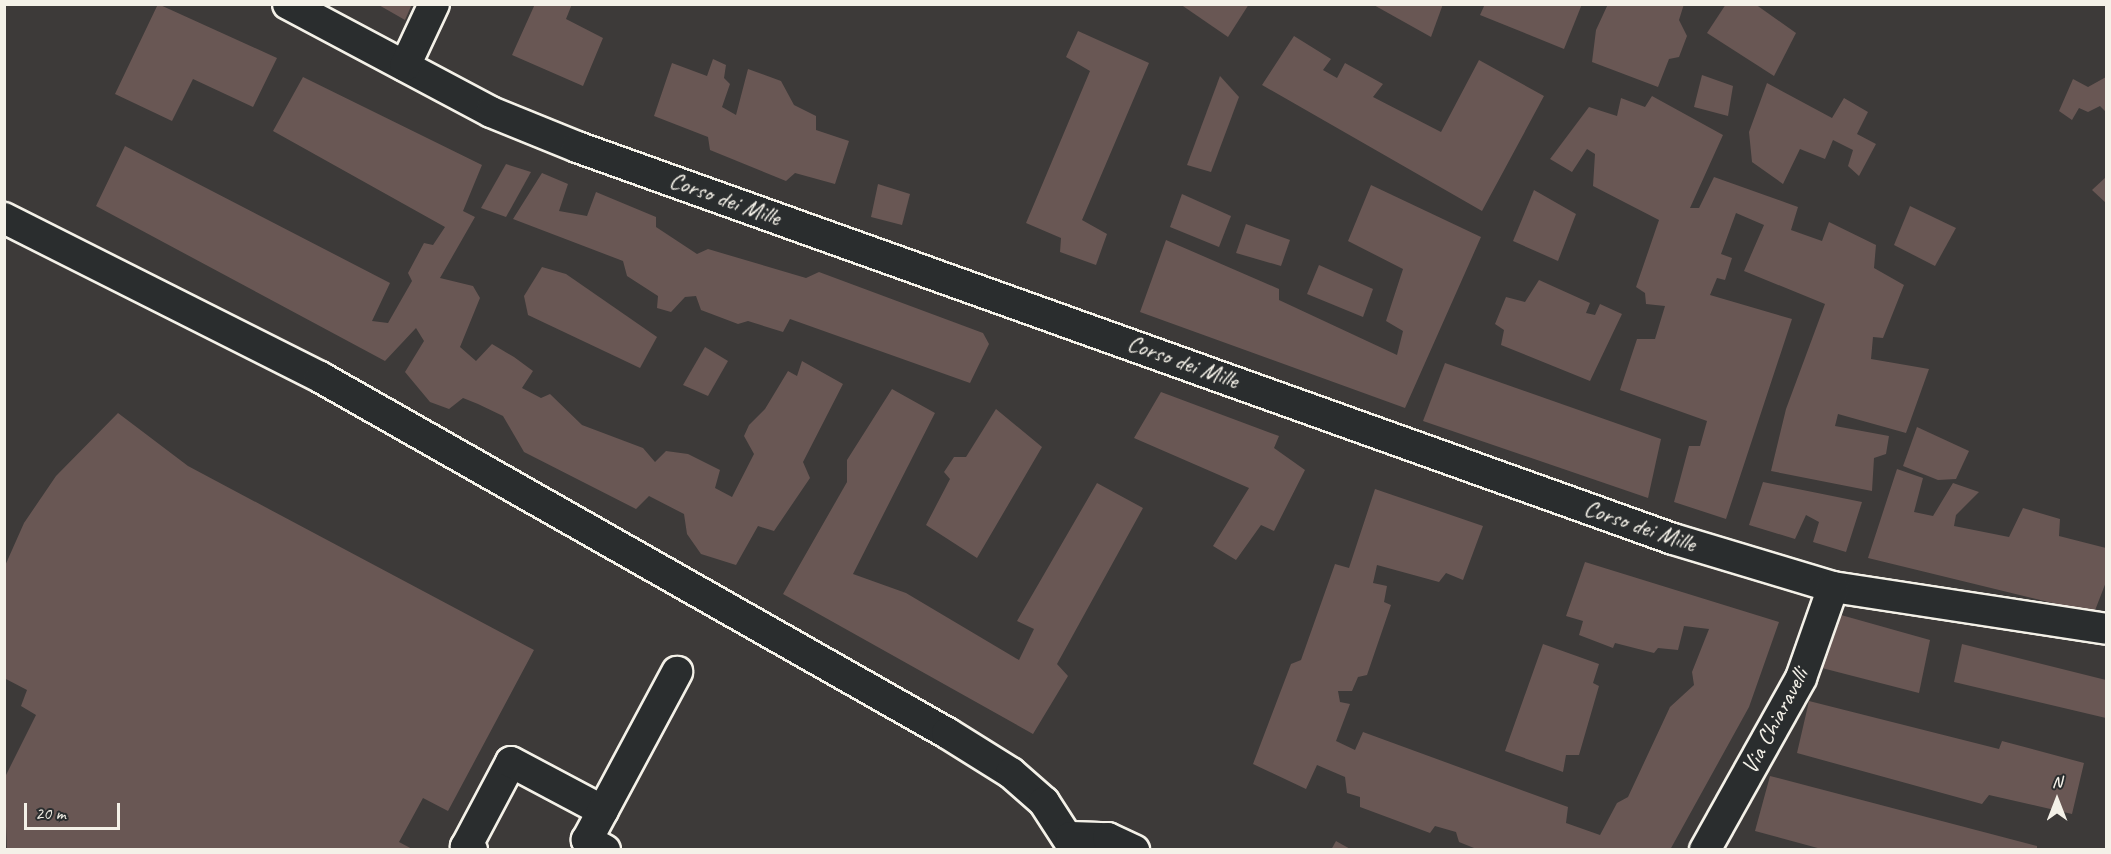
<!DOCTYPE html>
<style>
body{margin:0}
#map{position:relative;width:2111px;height:854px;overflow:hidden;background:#3d3a39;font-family:Caveat,sans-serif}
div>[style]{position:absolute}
.building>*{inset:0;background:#695754}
.roads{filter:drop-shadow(2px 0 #f4f1e8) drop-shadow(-2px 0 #f4f1e8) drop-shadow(0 2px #f4f1e8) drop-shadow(0 -2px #f4f1e8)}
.minor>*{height:30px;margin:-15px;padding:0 15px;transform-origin:15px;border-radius:15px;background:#2a2d2e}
span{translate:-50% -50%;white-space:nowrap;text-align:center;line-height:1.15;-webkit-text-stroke:5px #2a2d2e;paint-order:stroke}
.street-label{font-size:24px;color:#f4f1e8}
.frame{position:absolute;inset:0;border:6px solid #f4f1e8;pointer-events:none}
.north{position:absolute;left:2027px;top:770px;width:60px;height:60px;-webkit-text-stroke:4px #2a2d2e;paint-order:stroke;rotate:0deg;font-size:16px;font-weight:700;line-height:24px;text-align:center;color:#f4f1e8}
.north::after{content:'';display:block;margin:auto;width:21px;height:27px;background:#f4f1e8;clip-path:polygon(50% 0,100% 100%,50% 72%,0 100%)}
.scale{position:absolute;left:24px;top:803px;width:96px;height:27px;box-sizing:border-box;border:3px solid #f4f1e8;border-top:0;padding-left:8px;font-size:18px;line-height:21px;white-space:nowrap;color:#f4f1e8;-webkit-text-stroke:4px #2a2d2e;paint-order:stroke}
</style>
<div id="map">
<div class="building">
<i style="clip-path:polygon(158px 4px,277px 58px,253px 107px,193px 79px,172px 121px,115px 94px)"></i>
<i style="clip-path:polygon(377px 4px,412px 4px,405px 20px)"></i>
<i style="clip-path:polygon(535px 4px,572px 4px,566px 19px,603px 38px,583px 86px,512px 55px)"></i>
<i style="clip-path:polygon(1180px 4px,1249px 4px,1228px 37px)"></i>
<i style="clip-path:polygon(1372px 4px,1443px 4px,1431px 37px)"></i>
<i style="clip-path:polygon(1485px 4px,1582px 4px,1564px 49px,1480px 15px)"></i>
<i style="clip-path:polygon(1608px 4px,1684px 4px,1679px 20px,1687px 36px,1679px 57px,1669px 59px,1658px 87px,1592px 62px,1596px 30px)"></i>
<i style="clip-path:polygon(1726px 4px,1755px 4px,1796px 33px,1774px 76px,1707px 33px)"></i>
<i style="clip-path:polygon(1078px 31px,1149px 63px,1082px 220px,1107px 234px,1096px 265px,1060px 252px,1061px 238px,1026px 223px,1090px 71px,1066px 57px)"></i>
<i style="clip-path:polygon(1294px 36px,1331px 59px,1323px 70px,1337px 78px,1345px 63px,1383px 84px,1373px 97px,1441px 132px,1479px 60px,1544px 96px,1482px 211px,1262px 85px)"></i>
<i style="clip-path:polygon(713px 59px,726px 65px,724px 78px,730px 84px,722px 107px,736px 115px,748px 69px,781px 81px,794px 105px,816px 116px,816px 130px,849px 141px,835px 184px,795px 173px,786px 181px,710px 150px,708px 137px,654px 116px,672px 63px,707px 76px)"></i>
<i style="clip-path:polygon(1702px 75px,1733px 86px,1728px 116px,1694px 107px)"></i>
<i style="clip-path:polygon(1220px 76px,1239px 97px,1211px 172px,1187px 165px)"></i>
<i style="clip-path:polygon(303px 77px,482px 165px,463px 211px,475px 217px,440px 278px,473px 286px,480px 298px,460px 347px,476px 361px,492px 344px,514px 357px,533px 371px,522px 388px,541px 398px,550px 394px,582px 425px,643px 448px,655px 462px,666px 451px,688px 454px,720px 470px,715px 488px,732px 497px,754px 454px,744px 436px,749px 425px,765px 409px,788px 371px,797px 376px,802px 361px,843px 384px,803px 462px,810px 478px,774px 531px,758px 526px,736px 565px,701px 554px,687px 534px,684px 514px,649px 496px,636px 509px,524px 452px,503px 416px,478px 404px,463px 398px,449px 409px,430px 402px,405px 372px,424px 341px,416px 328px,385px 361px,96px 206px,125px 146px,390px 283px,372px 321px,388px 323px,412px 281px,408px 273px,424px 243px,433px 245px,445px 227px,273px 131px)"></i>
<i style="clip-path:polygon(2106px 77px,2106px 112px,2100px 106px,2088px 112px,2079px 108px,2072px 120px,2059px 111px,2073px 79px,2088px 87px)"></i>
<i style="clip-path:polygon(1767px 83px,1832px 118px,1844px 98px,1868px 112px,1857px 134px,1876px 144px,1859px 176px,1848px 166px,1853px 150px,1833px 140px,1825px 159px,1800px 149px,1783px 184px,1752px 162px,1749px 132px)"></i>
<i style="clip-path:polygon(1652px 96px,1723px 135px,1690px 208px,1699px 208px,1714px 177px,1798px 207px,1791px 230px,1822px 241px,1829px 222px,1876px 245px,1874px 268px,1904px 285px,1883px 338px,1873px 337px,1871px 359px,1929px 369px,1906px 433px,1838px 414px,1835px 426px,1889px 436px,1886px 454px,1874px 458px,1872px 491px,1771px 471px,1786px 409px,1825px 304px,1744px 271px,1764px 225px,1736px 213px,1721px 254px,1732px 258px,1725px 280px,1717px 278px,1710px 295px,1792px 319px,1726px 519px,1674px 502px,1689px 446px,1700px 446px,1707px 421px,1620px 390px,1637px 339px,1655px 339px,1665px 306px,1646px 304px,1645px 293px,1636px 287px,1659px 220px,1593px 186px,1595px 154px,1587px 149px,1572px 172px,1550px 159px,1589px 107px,1617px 116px,1621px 98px,1645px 107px)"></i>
<i style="clip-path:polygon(506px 164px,531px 172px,506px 217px,481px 208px)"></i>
<i style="clip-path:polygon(542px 173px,568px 184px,559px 211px,587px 216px,596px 192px,656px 217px,656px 227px,697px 254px,708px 249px,806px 278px,819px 272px,983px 333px,989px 344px,970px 383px,790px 319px,783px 332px,748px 321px,738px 324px,701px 310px,696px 296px,685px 297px,671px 312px,657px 308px,658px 296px,627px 276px,623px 261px,513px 219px)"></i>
<i style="clip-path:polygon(2106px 177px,2106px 203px,2092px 190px)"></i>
<i style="clip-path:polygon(878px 184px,910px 194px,902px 225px,871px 217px)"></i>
<i style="clip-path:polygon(1371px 185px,1481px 237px,1405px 408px,1140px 312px,1166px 240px,1279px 289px,1279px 300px,1397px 355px,1403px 331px,1386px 321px,1403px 269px,1348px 241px)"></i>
<i style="clip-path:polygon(1534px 190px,1576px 214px,1558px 261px,1513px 241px)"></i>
<i style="clip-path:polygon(1182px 194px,1231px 216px,1219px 247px,1170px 227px)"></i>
<i style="clip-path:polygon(1910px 206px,1956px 228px,1935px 266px,1894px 245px)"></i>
<i style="clip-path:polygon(1246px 224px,1290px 240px,1281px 266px,1236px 253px)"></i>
<i style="clip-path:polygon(1319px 265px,1373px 289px,1363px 317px,1307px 294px)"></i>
<i style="clip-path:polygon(542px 267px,566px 274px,657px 337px,640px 368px,528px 315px,524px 296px)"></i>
<i style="clip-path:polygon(1539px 280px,1590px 303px,1586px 313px,1595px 315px,1600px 304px,1622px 314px,1590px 381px,1501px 345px,1504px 330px,1495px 324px,1506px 297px,1525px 302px)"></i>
<i style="clip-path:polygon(705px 347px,728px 361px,708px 396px,683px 385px)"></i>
<i style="clip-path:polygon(1445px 363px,1661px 439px,1648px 498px,1423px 421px)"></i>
<i style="clip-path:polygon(892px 389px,935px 413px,853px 574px,906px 593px,1019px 660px,1034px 629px,1017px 621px,1097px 483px,1143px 508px,1057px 664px,1068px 676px,1033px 734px,783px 594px,847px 482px,847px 460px)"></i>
<i style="clip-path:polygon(1161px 392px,1279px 436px,1274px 448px,1305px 470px,1274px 531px,1261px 525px,1236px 560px,1213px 546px,1249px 488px,1134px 438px)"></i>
<i style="clip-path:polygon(996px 409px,1042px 447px,977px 558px,926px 525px,950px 479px,944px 472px,954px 457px,966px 457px)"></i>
<i style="clip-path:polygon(118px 413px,188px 466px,534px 650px,448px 811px,423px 798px,399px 842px,414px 850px,7px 850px,4px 779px,36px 715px,21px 706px,27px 690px,4px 678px,4px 568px,24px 523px,56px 476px)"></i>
<i style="clip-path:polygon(1917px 427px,1969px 451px,1956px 479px,1938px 480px,1903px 466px)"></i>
<i style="clip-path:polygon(1897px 469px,1923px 478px,1914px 512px,1933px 516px,1953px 483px,1979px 492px,1956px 515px,1954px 526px,2009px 537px,2023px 508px,2060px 519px,2059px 536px,2106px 548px,2106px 582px,2094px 613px,1868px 558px)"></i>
<i style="clip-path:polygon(1763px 482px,1862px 502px,1846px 552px,1813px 542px,1819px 522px,1806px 515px,1795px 539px,1749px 525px)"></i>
<i style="clip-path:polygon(1375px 489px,1483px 526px,1463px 580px,1446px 573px,1439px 582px,1377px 565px,1373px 583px,1387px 586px,1384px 602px,1391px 605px,1367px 675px,1358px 677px,1352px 691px,1338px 691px,1340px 702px,1350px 704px,1336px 741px,1355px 750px,1363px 732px,1568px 807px,1566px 823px,1600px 835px,1617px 803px,1628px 797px,1670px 707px,1694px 685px,1692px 672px,1709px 629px,1684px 626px,1678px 650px,1658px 648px,1654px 653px,1615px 643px,1613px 648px,1579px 635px,1583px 621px,1566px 616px,1585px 562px,1779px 622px,1749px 707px,1670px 850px,1479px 850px,1459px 842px,1456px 832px,1435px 826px,1430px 833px,1360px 807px,1360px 797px,1347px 793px,1345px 777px,1317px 765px,1306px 789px,1253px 764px,1291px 664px,1301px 660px,1335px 564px,1349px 568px)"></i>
<i style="clip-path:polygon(1841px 615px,1930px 640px,1919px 693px,1818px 667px)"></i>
<i style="clip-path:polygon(1543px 644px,1599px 664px,1593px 683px,1599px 686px,1579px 755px,1566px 755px,1563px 772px,1505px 751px)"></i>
<i style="clip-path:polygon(1962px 644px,2106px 680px,2106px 718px,1954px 682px)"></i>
<i style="clip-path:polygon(1809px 701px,1999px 749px,2002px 741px,2084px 763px,2072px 814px,1989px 795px,1982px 804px,1797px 753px)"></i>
<i style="clip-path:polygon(1770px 776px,2037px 846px,2037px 850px,1825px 850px,1755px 831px)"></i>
<i style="clip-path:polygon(1336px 841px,1352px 850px,1331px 850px)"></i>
</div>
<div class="roads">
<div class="minor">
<i style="left:288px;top:4px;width:230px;rotate:28deg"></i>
<i style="left:491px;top:112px;width:93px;rotate:22.1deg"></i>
<i style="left:577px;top:147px;width:1164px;rotate:19.68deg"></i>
<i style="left:1673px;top:539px;width:167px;rotate:16.7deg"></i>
<i style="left:1833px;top:587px;width:276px;rotate:8.7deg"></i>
<i style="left:405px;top:66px;width:68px;rotate:-64.9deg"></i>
<i style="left:4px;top:218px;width:354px;rotate:26.7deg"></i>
<i style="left:320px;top:377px;width:721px;rotate:29.59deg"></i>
<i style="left:947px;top:733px;width:75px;rotate:32deg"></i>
<i style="left:1011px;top:773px;width:44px;rotate:41.3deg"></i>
<i style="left:1044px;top:802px;width:57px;rotate:57.1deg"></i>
<i style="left:1071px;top:837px;width:37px;rotate:2deg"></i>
<i style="left:1108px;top:838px;width:29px;rotate:25deg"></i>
<i style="left:472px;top:850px;width:7px;rotate:-153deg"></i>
<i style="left:466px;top:847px;width:96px;rotate:-62.1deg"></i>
<i style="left:511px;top:762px;width:104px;rotate:28deg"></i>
<i style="left:605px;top:850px;width:21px;rotate:-151deg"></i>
<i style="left:587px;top:840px;width:191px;rotate:-61.8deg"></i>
<i style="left:1705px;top:850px;width:197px;rotate:-60.8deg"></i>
<i style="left:1801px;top:678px;width:96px;rotate:-70.6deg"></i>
</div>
</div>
<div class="street-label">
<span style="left:725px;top:199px;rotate:20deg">Corso dei Mille</span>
<span style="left:1183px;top:362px;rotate:20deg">Corso dei Mille</span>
<span style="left:1640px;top:526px;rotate:19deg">Corso dei Mille</span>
<span style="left:1775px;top:721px;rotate:-62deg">Via Chiaravelli</span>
</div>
<div class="frame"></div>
<div class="north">N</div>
<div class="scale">20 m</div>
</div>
